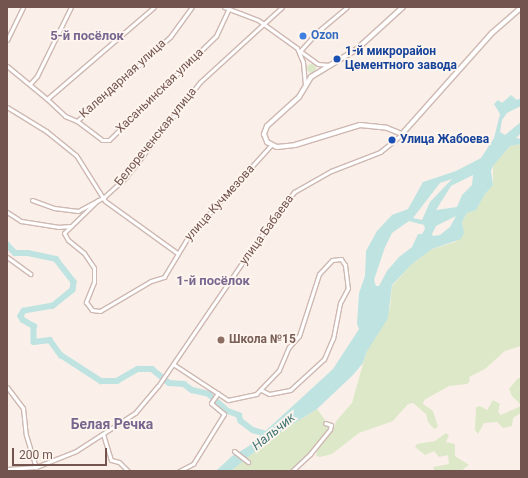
<!DOCTYPE html>
<meta charset="utf-8">
<style>
body{margin:0}
#map{position:relative;width:528px;height:478px;overflow:hidden;background:#fbf0e9;font-family:Roboto,sans-serif}
div>[style]{position:absolute}
.green>*{inset:0;background:#dce8c8}
.round{border-radius:50%}
.water>*{inset:0;background:#bee3e1}
.river>*{height:5.5px;margin:-2.75px;padding:0 2.75px;transform-origin:2.75px;border-radius:2.75px;background:#bee3e1}
.roads{filter:drop-shadow(1px 0 #ceb8b2) drop-shadow(-1px 0 #ceb8b2) drop-shadow(0 1px #ceb8b2) drop-shadow(0 -1px #ceb8b2)}
.minor>*{height:3px;margin:-1.5px;padding:0 1.5px;transform-origin:1.5px;border-radius:1.5px;background:#fff}
.tertiary>*{height:4px;margin:-2px;padding:0 2px;transform-origin:2px;border-radius:2px;background:#fff}
.dots>*{width:11px;height:11px;translate:-50% -50%;box-sizing:border-box;border:2px solid #fef5ef;border-radius:50%}
span{translate:-50% -50%;white-space:nowrap;text-align:center;line-height:1.15;-webkit-text-stroke:3.5px #fef5ef;paint-order:stroke}
.shop-label{font-size:12px;color:#366cbe;font-weight:700}
.left{translate:0 -50%;text-align:left}
.transit-label{font-size:12px;color:#164399;font-weight:700}
.street-label{font-size:12px;color:#73544e}
.education-label{font-size:12px;color:#785e54;font-weight:700}
.neighbourhood-label{font-size:13px;color:#79668f;font-weight:700}
.water-label{font-size:13px;color:#427775;font-style:italic}
.quarter-label{font-size:14px;color:#79668f;font-weight:700}
.frame{position:absolute;inset:0;border:8px solid #73544e;pointer-events:none}
.scale{position:absolute;left:12px;top:448px;width:95px;height:18px;box-sizing:border-box;border:2px solid #73544e;border-top:0;padding-left:5px;font-size:12px;line-height:14px;white-space:nowrap;color:#73544e;-webkit-text-stroke:3px #fef5ef;paint-order:stroke}
</style>
<div id="map">
<div class="green">
<i class="round" style="left:306.5px;top:63.5px;width:9px;height:9px"></i>
<i style="clip-path:polygon(521px 144px,521px 346px,505px 351px,485px 369px,469px 377px,470px 381px,467px 384px,449px 386px,424px 400px,423px 404px,433px 411px,438px 427px,434px 429px,428px 422px,426px 414px,413px 403px,408px 404px,393px 421px,359px 433px,332px 454px,320px 457px,316px 456px,318px 448px,333px 428px,337px 420px,352px 403px,366px 353px,390px 308px,392px 286px,412px 264px,432px 249px,455px 242px,463px 227px,462px 222px,467px 213px,476px 210px,485px 194px,493px 185px,493px 166px,510px 146px)"></i>
<i style="clip-path:polygon(518px 378px,521px 378px,521px 405px,512px 396px,509px 389px)"></i>
<i style="clip-path:polygon(493px 400px,500px 404px,498px 412px,501px 415px,521px 406px,521px 413px,513px 418px,512px 426px,503px 428px,497px 422px,484px 423px,478px 434px,475px 430px,476px 407px,480px 406px,487px 410px)"></i>
<i style="clip-path:polygon(317px 409px,331px 428px,292px 471px,231px 471px,274px 436px)"></i>
<i style="clip-path:polygon(446px 433px,449px 435px,446px 442px,455px 444px,455px 456px,469px 465px,461px 471px,435px 471px,433px 467px,449px 464px,448px 455px,439px 457px,434px 451px,425px 455px,415px 447px,417px 444px,435px 441px)"></i>
</div>
<div class="water">
<i style="clip-path:polygon(evenodd,511px 95px,517px 100px,521px 98px,521px 106px,507px 113px,502px 120px,500px 132px,505px 135px,521px 122px,521px 133px,516px 138px,521px 139px,521px 144px,510px 146px,493px 166px,491px 171px,493px 185px,485px 194px,476px 210px,467px 213px,462px 222px,464px 233px,461px 239px,432px 249px,412px 264px,392px 285px,388px 318px,366px 353px,363px 363px,353px 375px,317px 409px,274px 436px,231px 471px,216px 471px,232px 456px,249px 446px,333px 369px,359px 329px,357px 324px,359px 293px,365px 276px,366px 251px,377px 231px,392px 215px,408px 209px,423px 182px,456px 171px,481px 158px,494px 138px,500px 114px,494px 104px,498px 100px,502px 103px,511px 95px,473px 175px,472px 185px,462px 195px,457px 207px,436px 210px,451px 186px,473px 175px,511px 95px,452px 179px,430px 202px,422px 220px,413px 218px,440px 183px,452px 179px,511px 95px,456px 216px,450px 227px,440px 235px,433px 236px,432px 234px,436px 226px,456px 216px,511px 95px,409px 221px,424px 225px,425px 229px,422px 234px,418px 234px,412px 247px,399px 257px,387px 271px,379px 286px,376px 286px,374px 280px,385px 247px,392px 233px,409px 221px)"></i>
</div>
<div class="river">
<i style="left:7px;top:244px;width:12px;rotate:48deg"></i>
<i style="left:15px;top:253px;width:13px"></i>
<i style="left:28px;top:253px;width:29px;rotate:12deg"></i>
<i style="left:56px;top:259px;width:29px;rotate:52deg"></i>
<i style="left:74px;top:282px;width:8px;rotate:97deg"></i>
<i style="left:73px;top:290px;width:26px;rotate:141deg"></i>
<i style="left:53px;top:306px;width:29px;rotate:170deg"></i>
<i style="left:24px;top:311px;width:6px;rotate:121deg"></i>
<i style="left:21px;top:316px;width:4px;rotate:63deg"></i>
<i style="left:23px;top:320px;width:13px;rotate:29deg"></i>
<i style="left:34px;top:326px;width:16px;rotate:90deg"></i>
<i style="left:34px;top:342px;width:16px;rotate:-7deg"></i>
<i style="left:50px;top:340px;width:19px;rotate:54deg"></i>
<i style="left:61px;top:355px;width:48px;rotate:33deg"></i>
<i style="left:101px;top:381px;width:16px"></i>
<i style="left:117px;top:381px;width:24px;rotate:-30deg"></i>
<i style="left:138px;top:369px;width:14px"></i>
<i style="left:152px;top:369px;width:22px;rotate:39deg"></i>
<i style="left:169px;top:383px;width:15px;rotate:4deg"></i>
<i style="left:184px;top:384px;width:10px;rotate:37deg"></i>
<i style="left:192px;top:390px;width:17px;rotate:13deg"></i>
<i style="left:209px;top:394px;width:25px;rotate:42deg"></i>
<i style="left:228px;top:411px;width:12px;rotate:20deg"></i>
<i style="left:239px;top:415px;width:6px;rotate:72deg"></i>
<i style="left:241px;top:421px;width:15px;rotate:37deg"></i>
<i style="left:253px;top:430px;width:15px;rotate:16deg"></i>
</div>
<div class="roads">
<div class="minor">
<i style="left:224px;top:7px;width:36px;rotate:21deg"></i>
<i style="left:258px;top:20px;width:48px;rotate:35.7deg"></i>
<i style="left:297px;top:48px;width:15px;rotate:67deg"></i>
<i style="left:303px;top:62px;width:24px;rotate:85deg"></i>
<i style="left:7px;top:40px;width:37px;rotate:-64deg"></i>
<i style="left:300px;top:51px;width:24px;rotate:-48deg"></i>
<i style="left:316px;top:33px;width:40px;rotate:-40deg"></i>
<i style="left:300px;top:51px;width:22px;rotate:36deg"></i>
<i style="left:318px;top:64px;width:11px;rotate:5deg"></i>
<i style="left:7px;top:66px;width:52px;rotate:39.5deg"></i>
<i style="left:47px;top:99px;width:141px;rotate:-40.7deg"></i>
<i style="left:30px;top:84px;width:11px;rotate:-49deg"></i>
<i style="left:37px;top:76px;width:77px;rotate:-63.8deg"></i>
<i style="left:47px;top:99px;width:25px;rotate:43deg"></i>
<i style="left:65px;top:116px;width:13px;rotate:23deg"></i>
<i style="left:77px;top:121px;width:125px;rotate:-42.1deg"></i>
<i style="left:170px;top:37px;width:37px;rotate:-54deg"></i>
<i style="left:7px;top:107px;width:46px;rotate:31.6deg"></i>
<i style="left:46px;top:131px;width:38px;rotate:39deg"></i>
<i style="left:76px;top:155px;width:54px;rotate:57.8deg"></i>
<i style="left:105px;top:201px;width:89px;rotate:35.8deg"></i>
<i style="left:77px;top:121px;width:31px;rotate:37deg"></i>
<i style="left:102px;top:140px;width:7px"></i>
<i style="left:109px;top:140px;width:149px;rotate:-44.2deg"></i>
<i style="left:216px;top:36px;width:31px;rotate:-65deg"></i>
<i style="left:32px;top:200px;width:23px;rotate:20deg"></i>
<i style="left:54px;top:208px;width:24px;rotate:7deg"></i>
<i style="left:78px;top:211px;width:30px;rotate:-28deg"></i>
<i style="left:104px;top:197px;width:30px;rotate:-42deg"></i>
<i style="left:126px;top:177px;width:120px;rotate:-52.1deg"></i>
<i style="left:200px;top:82px;width:111px;rotate:-42.4deg"></i>
<i style="left:98px;top:200px;width:47px;rotate:135.9deg"></i>
<i style="left:64px;top:233px;width:8px;rotate:60deg"></i>
<i style="left:68px;top:240px;width:21px;rotate:39deg"></i>
<i style="left:84px;top:253px;width:18px;rotate:56deg"></i>
<i style="left:94px;top:268px;width:14px;rotate:90deg"></i>
<i style="left:94px;top:282px;width:22px;rotate:112deg"></i>
<i style="left:86px;top:302px;width:10px;rotate:53deg"></i>
<i style="left:92px;top:310px;width:8px;rotate:7deg"></i>
<i style="left:100px;top:311px;width:59px;rotate:-30.5deg"></i>
<i style="left:151px;top:281px;width:14px;rotate:-17deg"></i>
<i style="left:164px;top:277px;width:47px;rotate:-59deg"></i>
<i style="left:188px;top:237px;width:124px;rotate:-47.9deg"></i>
<i style="left:7px;top:212px;width:17px;rotate:33deg"></i>
<i style="left:21px;top:221px;width:37px;rotate:9deg"></i>
<i style="left:58px;top:227px;width:13px;rotate:-4deg"></i>
<i style="left:7px;top:257px;width:29px;rotate:36deg"></i>
<i style="left:173px;top:364px;width:66px;rotate:33.2deg"></i>
<i style="left:228px;top:400px;width:29px;rotate:-12deg"></i>
<i style="left:256px;top:394px;width:33px;rotate:-46deg"></i>
<i style="left:279px;top:370px;width:25px;rotate:-67deg"></i>
<i style="left:289px;top:347px;width:15px;rotate:-48deg"></i>
<i style="left:299px;top:336px;width:65px;rotate:-72.1deg"></i>
<i style="left:319px;top:274px;width:19px;rotate:-47deg"></i>
<i style="left:332px;top:260px;width:9px;rotate:-6deg"></i>
<i style="left:341px;top:259px;width:7px;rotate:56deg"></i>
<i style="left:345px;top:265px;width:23px;rotate:83deg"></i>
<i style="left:348px;top:288px;width:17px;rotate:118deg"></i>
<i style="left:340px;top:303px;width:36px;rotate:101deg"></i>
<i style="left:333px;top:338px;width:23px;rotate:113deg"></i>
<i style="left:324px;top:359px;width:46px;rotate:137.6deg"></i>
<i style="left:290px;top:390px;width:21px;rotate:169deg"></i>
<i style="left:269px;top:394px;width:9px;rotate:-153deg"></i>
<i style="left:7px;top:387px;width:26px;rotate:53deg"></i>
<i style="left:23px;top:408px;width:27px;rotate:84deg"></i>
<i style="left:26px;top:435px;width:34px;rotate:73deg"></i>
<i style="left:103px;top:434px;width:27px;rotate:73deg"></i>
<i style="left:111px;top:460px;width:8px;rotate:14deg"></i>
<i style="left:119px;top:462px;width:13px;rotate:45deg"></i>
<i style="left:234px;top:451px;width:18px;rotate:38deg"></i>
<i style="left:7px;top:469px;width:29px;rotate:-4deg"></i>
<i style="left:36px;top:467px;width:43px;rotate:-21.8deg"></i>
<i style="left:76px;top:451px;width:70px;rotate:-32.8deg"></i>
<i style="left:135px;top:413px;width:35px;rotate:-50deg"></i>
<i style="left:158px;top:386px;width:163px;rotate:-55.7deg"></i>
<i style="left:250px;top:251px;width:74px;rotate:-53.3deg"></i>
<i style="left:294px;top:192px;width:43px;rotate:-29.6deg"></i>
<i style="left:331px;top:171px;width:53px;rotate:-21.2deg"></i>
<i style="left:380px;top:152px;width:28px;rotate:-39deg"></i>
<i style="left:179px;top:471px;width:16px;rotate:-27deg"></i>
<i style="left:193px;top:464px;width:59px;rotate:-58.2deg"></i>
<i style="left:224px;top:414px;width:17px;rotate:-140deg"></i>
<i style="left:211px;top:403px;width:12px;rotate:-55deg"></i>
<i style="left:292px;top:471px;width:25px;rotate:-43deg"></i>
<i style="left:310px;top:454px;width:32px;rotate:-51deg"></i>
<i style="left:330px;top:429px;width:4px;rotate:-76deg"></i>
<i style="left:331px;top:425px;width:6px;rotate:-162deg"></i>
</div>
<div class="tertiary">
<i style="left:403px;top:7px;width:62px;rotate:137.6deg"></i>
<i style="left:357px;top:49px;width:54px;rotate:148.7deg"></i>
<i style="left:311px;top:77px;width:23px;rotate:121deg"></i>
<i style="left:299px;top:97px;width:43px;rotate:137.8deg"></i>
<i style="left:267px;top:126px;width:9px;rotate:111deg"></i>
<i style="left:264px;top:134px;width:9px;rotate:69deg"></i>
<i style="left:267px;top:142px;width:11px;rotate:27deg"></i>
<i style="left:277px;top:147px;width:18px;rotate:-6deg"></i>
<i style="left:295px;top:145px;width:68px;rotate:-17.1deg"></i>
<i style="left:360px;top:125px;width:27px;rotate:6deg"></i>
<i style="left:387px;top:128px;width:16px;rotate:22deg"></i>
<i style="left:402px;top:134px;width:135px;rotate:-48.3deg"></i>
<i style="left:492px;top:33px;width:38px;rotate:-41deg"></i>
</div>
</div>
<div class="dots">
<i style="left:303px;top:36px;background:#3f7fe0"></i>
<i style="left:337px;top:59px;background:#1a4fb4"></i>
<i style="left:392px;top:140px;background:#1a4fb4"></i>
<i style="left:221px;top:340px;background:#8d6e63"></i>
</div>
<div class="shop-label">
<span class="left" style="left:311px;top:36px">Ozon</span>
</div>
<div class="transit-label">
<span class="left" style="left:345px;top:59px">1-й микрорайон<br>Цементного завода</span>
<span class="left" style="left:400px;top:140px">Улица Жабоева</span>
</div>
<div class="street-label">
<span style="left:123px;top:79px;rotate:-42deg">Календарная улица</span>
<span style="left:160px;top:91px;rotate:-44deg">Хасаньинская улица</span>
<span style="left:156px;top:137px;rotate:-51deg">Белореченская улица</span>
<span style="left:220px;top:203px;rotate:-48deg">улица Кучмезова</span>
<span style="left:267px;top:230px;rotate:-54deg">улица Бабаева</span>
</div>
<div class="education-label">
<span class="left" style="left:229px;top:340px">Школа №15</span>
</div>
<div class="neighbourhood-label">
<span style="left:87px;top:36px">5-й посёлок</span>
<span style="left:213px;top:281px">1-й посёлок</span>
</div>
<div class="water-label">
<span style="left:274px;top:432px;rotate:-39deg">Нальчик</span>
</div>
<div class="quarter-label">
<span style="left:112px;top:424px">Белая Речка</span>
</div>
<div class="frame"></div>
<div class="scale">200 m</div>
</div>
